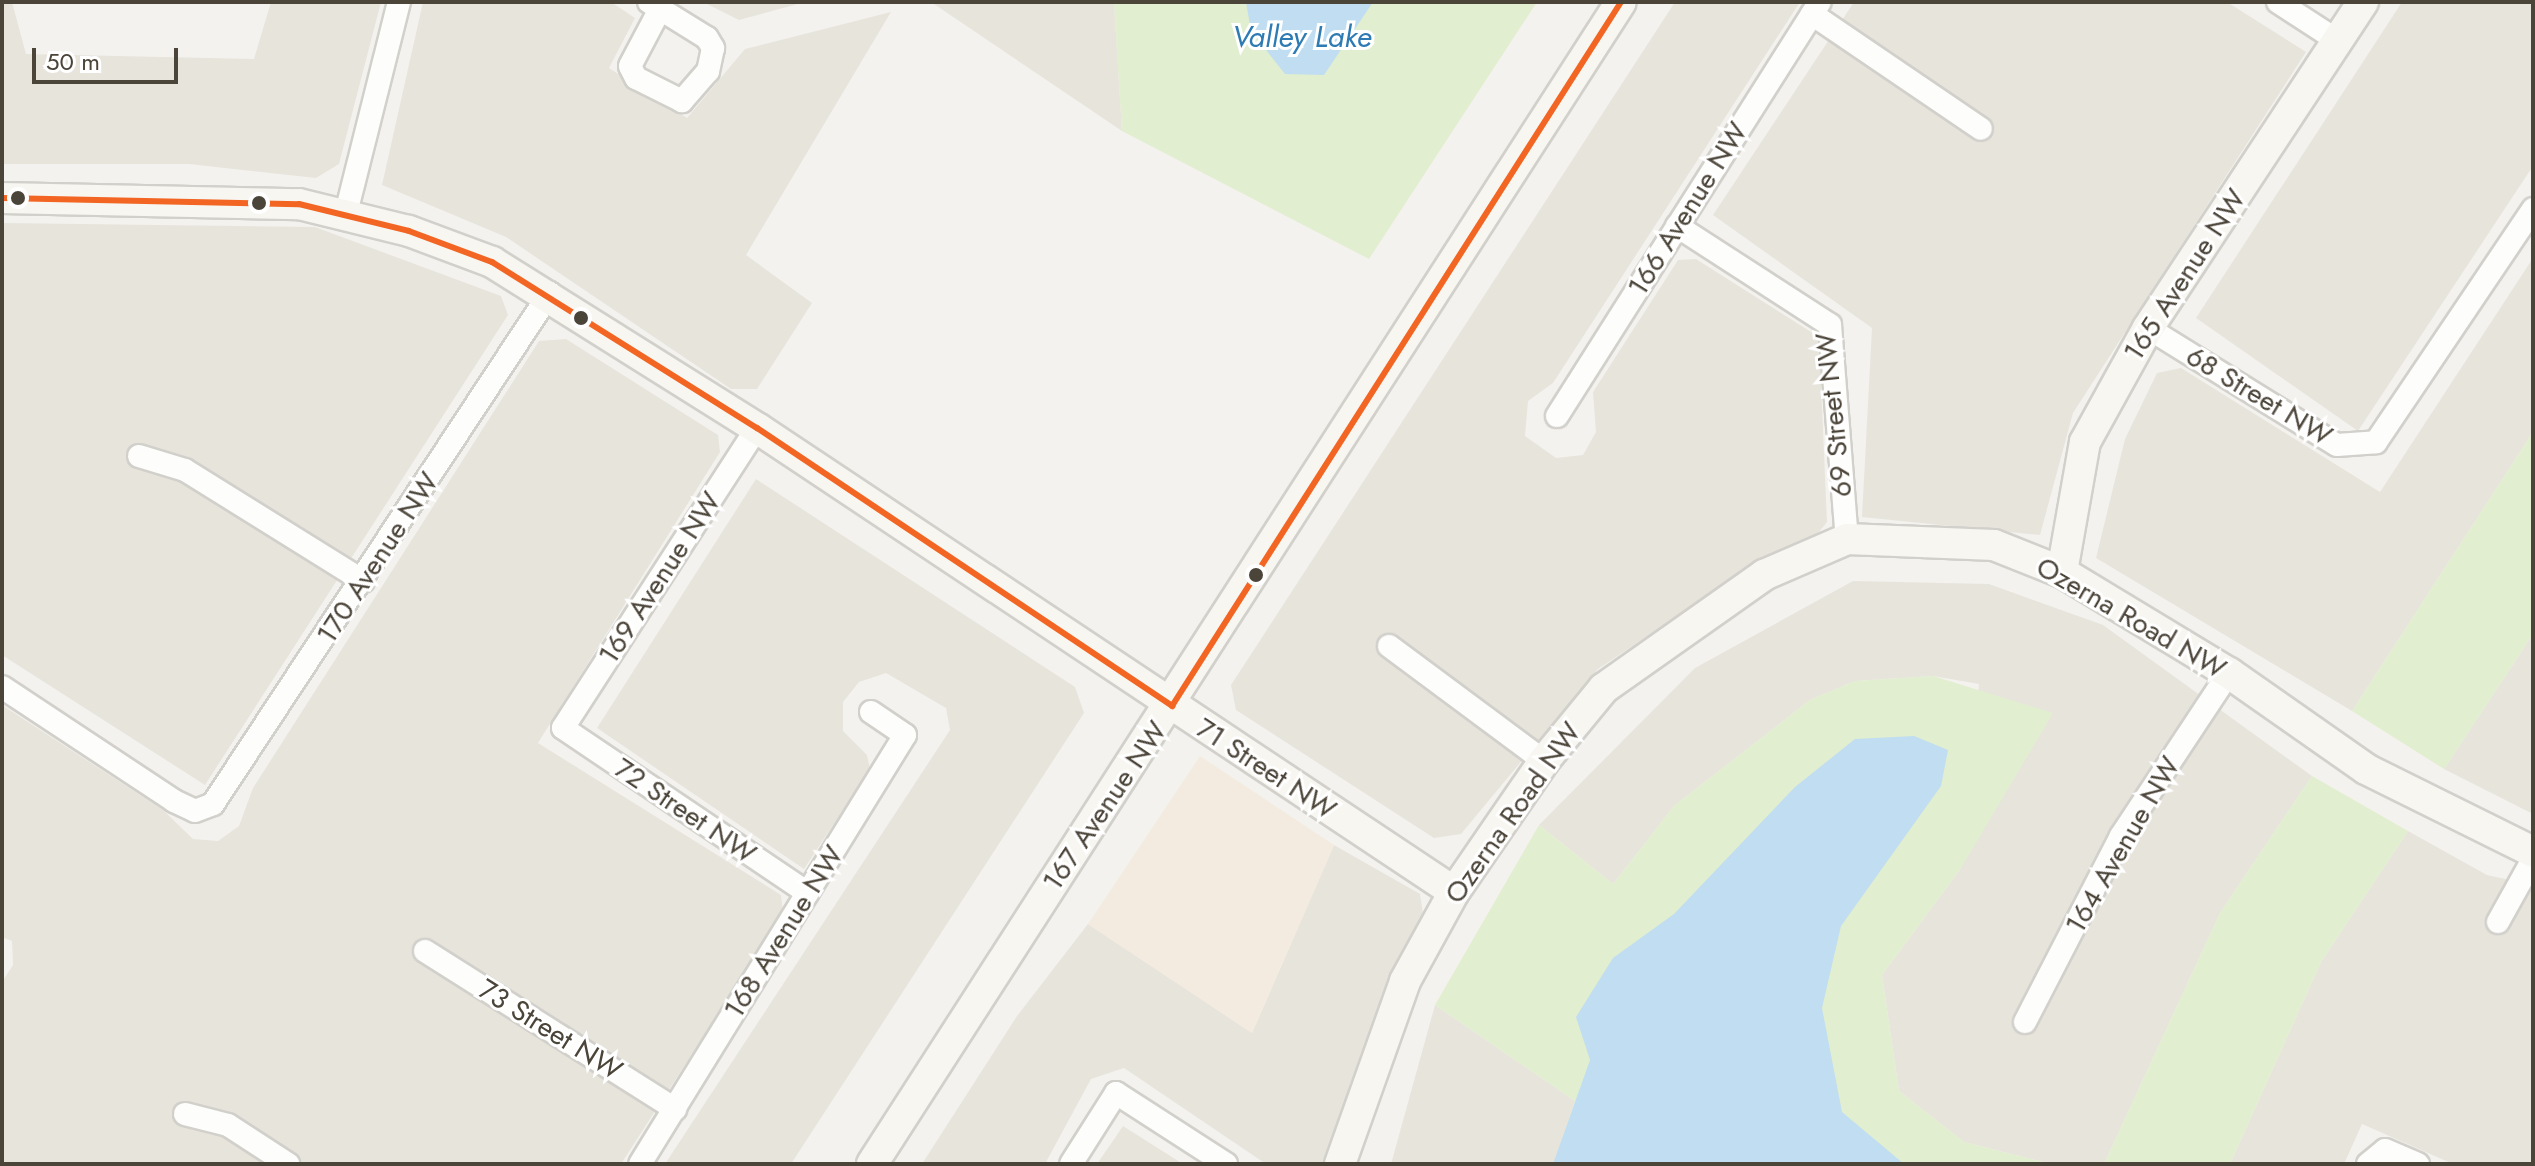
<!DOCTYPE html>
<style>
body{margin:0}
#map{position:relative;width:2535px;height:1166px;overflow:hidden;background:#f4f2ee;font-family:Jost,sans-serif}
div>[style]{position:absolute}
.residential>*{inset:0;background:#e7e4dc}
.commercial>*{inset:0;background:#f3ebdf}
.green>*{inset:0;background:#e1eecf}
.water>*{inset:0;background:#c0ddf1}
.roads{filter:drop-shadow(2px 0 #d2d0cb) drop-shadow(-2px 0 #d2d0cb) drop-shadow(0 2px #d2d0cb) drop-shadow(0 -2px #d2d0cb)}
.street>*{height:22px;margin:-11px;padding:0 11px;transform-origin:11px;border-radius:11px;background:#fdfdfc}
.secondary>*{height:30px;margin:-15px;padding:0 15px;transform-origin:15px;border-radius:15px;background:#f7f6f1}
.bus-1>*{height:6px;margin:-3px;padding:0 3px;transform-origin:3px;border-radius:3px;background:#f26522}
.dots>*{width:22px;height:22px;translate:-50% -50%;box-sizing:border-box;border:4px solid #fff;border-radius:50%}
span{translate:-50% -50%;white-space:nowrap;text-align:center;line-height:1.15;-webkit-text-stroke:6px #fff;paint-order:stroke}
.street-label{font-size:28px;color:#4b4439}
.water-label{font-size:30px;color:#2e7ab2;font-style:italic}
.frame{position:absolute;inset:0;border:4px solid #4b4439;pointer-events:none}
.scale{position:absolute;left:32px;top:48px;width:146px;height:36px;box-sizing:border-box;border:4px solid #4b4439;border-top:0;padding-left:10px;font-size:24px;line-height:28px;white-space:nowrap;color:#4b4439;-webkit-text-stroke:6px #fff;paint-order:stroke}
</style>
<div id="map">
<div class="residential">
<i style="clip-path:polygon(2px 2px,12px 2px,26px 54px,254px 59px,271px 2px,381px 2px,339px 164px,316px 178px,189px 164px,2px 164px)"></i>
<i style="clip-path:polygon(423px 2px,611px 2px,635px 18px,609px 68px,687px 118px,745px 49px,891px 12px,746px 255px,812px 303px,757px 389px,731px 389px,506px 237px,382px 185px)"></i>
<i style="clip-path:polygon(703px 2px,805px 2px,739px 20px)"></i>
<i style="clip-path:polygon(931px 2px,1114px 2px,1122px 131px)"></i>
<i style="clip-path:polygon(1675px 2px,1800px 2px,1553px 383px,1528px 401px,1525px 436px,1556px 458px,1583px 455px,1596px 432px,1593px 392px,1678px 260px,1696px 259px,1819px 337px,1827px 522px,1815px 537px,1750px 567px,1598px 669px,1461px 834px,1434px 838px,1236px 710px,1231px 685px)"></i>
<i style="clip-path:polygon(1854px 2px,2227px 2px,2306px 52px,2073px 413px,2040px 535px,1862px 517px,1872px 328px,1713px 215px)"></i>
<i style="clip-path:polygon(2402px 2px,2533px 2px,2533px 166px,2358px 431px,2196px 318px)"></i>
<i style="clip-path:polygon(2px 223px,315px 227px,501px 296px,508px 315px,205px 785px,2px 655px)"></i>
<i style="clip-path:polygon(2533px 258px,2533px 432px,2352px 711px,2096px 558px,2125px 439px,2157px 373px,2181px 368px,2380px 492px)"></i>
<i style="clip-path:polygon(566px 339px,718px 435px,720px 452px,538px 743px,781px 895px,783px 913px,621px 1164px,2px 1164px,2px 982px,13px 965px,12px 941px,2px 937px,2px 705px,163px 810px,193px 839px,218px 841px,239px 826px,253px 788px,539px 341px)"></i>
<i style="clip-path:polygon(756px 479px,1075px 687px,1084px 713px,791px 1164px,665px 1164px,950px 730px,946px 708px,886px 673px,859px 682px,843px 702px,843px 731px,867px 755px,870px 769px,804px 869px,597px 728px)"></i>
<i style="clip-path:polygon(1853px 581px,1989px 584px,2103px 625px,2312px 776px,2220px 913px,2104px 1164px,2051px 1164px,1964px 1142px,1899px 1091px,1882px 975px,1961px 868px,1979px 684px,1933px 676px,1855px 681px,1810px 700px,1674px 806px,1613px 884px,1539px 825px,1695px 668px)"></i>
<i style="clip-path:polygon(2533px 634px,2533px 814px,2444px 769px)"></i>
<i style="clip-path:polygon(2408px 831px,2487px 875px,2533px 885px,2533px 1164px,2453px 1164px,2362px 1124px,2344px 1164px,2230px 1164px,2321px 962px)"></i>
<i style="clip-path:polygon(1334px 845px,1420px 894px,1423px 914px,1390px 977px,1323px 1164px,1266px 1164px,1124px 1068px,1091px 1079px,1045px 1164px,922px 1164px,1017px 1016px,1088px 924px,1252px 1033px)"></i>
<i style="clip-path:polygon(1435px 1005px,1575px 1101px,1554px 1164px,1391px 1164px)"></i>
<i style="clip-path:polygon(1123px 1126px,1183px 1164px,1097px 1164px)"></i>
</div>
<div class="commercial">
<i style="clip-path:polygon(1200px 756px,1334px 845px,1252px 1033px,1088px 924px)"></i>
</div>
<div class="green">
<i style="clip-path:polygon(1114px 2px,1537px 2px,1369px 259px,1122px 131px)"></i>
<i style="clip-path:polygon(2533px 432px,2533px 634px,2444px 769px,2352px 711px)"></i>
<i style="clip-path:polygon(1933px 676px,2053px 713px,1961px 868px,1882px 975px,1899px 1091px,1964px 1142px,2051px 1164px,1554px 1164px,1575px 1101px,1435px 1005px,1539px 825px,1613px 884px,1674px 806px,1810px 700px,1855px 681px)"></i>
<i style="clip-path:polygon(2312px 776px,2408px 831px,2321px 962px,2230px 1164px,2104px 1164px,2220px 913px)"></i>
</div>
<div class="water">
<i style="clip-path:polygon(1246px 2px,1373px 2px,1324px 75px,1285px 74px,1251px 31px)"></i>
<i style="clip-path:polygon(1914px 736px,1948px 750px,1941px 786px,1841px 926px,1822px 1008px,1842px 1112px,1904px 1164px,1553px 1164px,1590px 1060px,1576px 1017px,1613px 958px,1674px 914px,1795px 787px,1855px 739px)"></i>
</div>
<div class="roads">
<div class="street">
<i style="left:649px;top:2px;width:68px;rotate:31.8deg"></i>
<i style="left:707px;top:38px;width:12px;rotate:59deg"></i>
<i style="left:713px;top:48px;width:24px;rotate:102deg"></i>
<i style="left:708px;top:71px;width:40px;rotate:131deg"></i>
<i style="left:682px;top:101px;width:51px;rotate:-153.4deg"></i>
<i style="left:636px;top:78px;width:13px;rotate:-117deg"></i>
<i style="left:630px;top:66px;width:64px;rotate:-62.2deg"></i>
<i style="left:2278px;top:2px;width:72px;rotate:33deg"></i>
<i style="left:1812px;top:14px;width:204px;rotate:34.2deg"></i>
<i style="left:346px;top:213px;width:218px;rotate:-75.9deg"></i>
<i style="left:1677px;top:226px;width:182px;rotate:32.9deg"></i>
<i style="left:1830px;top:325px;width:215px;rotate:85.5deg"></i>
<i style="left:2148px;top:328px;width:222px;rotate:31.8deg"></i>
<i style="left:2337px;top:445px;width:39px;rotate:-4deg"></i>
<i style="left:2376px;top:442px;width:281px;rotate:-56deg"></i>
<i style="left:1557px;top:416px;width:490px;rotate:-57.6deg"></i>
<i style="left:757px;top:428px;width:357px;rotate:122.9deg"></i>
<i style="left:563px;top:728px;width:295px;rotate:34deg"></i>
<i style="left:139px;top:456px;width:48px;rotate:16.9deg"></i>
<i style="left:185px;top:470px;width:210px;rotate:31.9deg"></i>
<i style="left:1389px;top:646px;width:193px;rotate:36.6deg"></i>
<i style="left:2px;top:687px;width:206px;rotate:33.5deg"></i>
<i style="left:174px;top:801px;width:23px;rotate:25deg"></i>
<i style="left:195px;top:811px;width:19px;rotate:-21deg"></i>
<i style="left:213px;top:804px;width:612px;rotate:-56.6deg"></i>
<i style="left:2498px;top:922px;width:72px;rotate:-60.9deg"></i>
<i style="left:425px;top:951px;width:296px;rotate:32.3deg"></i>
<i style="left:2025px;top:1022px;width:209px;rotate:-62.7deg"></i>
<i style="left:2121px;top:836px;width:196px;rotate:-56.5deg"></i>
<i style="left:185px;top:1114px;width:44px;rotate:14.3deg"></i>
<i style="left:228px;top:1125px;width:72px;rotate:33deg"></i>
<i style="left:640px;top:1164px;width:504px;rotate:-58.3deg"></i>
<i style="left:905px;top:735px;width:41px;rotate:-145.9deg"></i>
<i style="left:1071px;top:1164px;width:84px;rotate:-57.6deg"></i>
<i style="left:1116px;top:1093px;width:131px;rotate:32.8deg"></i>
<i style="left:2368px;top:1164px;width:22px;rotate:-39deg"></i>
<i style="left:2385px;top:1150px;width:36px;rotate:23deg"></i>
</div>
<div class="secondary">
<i style="left:2px;top:198px;width:297px;rotate:1.2deg"></i>
<i style="left:299px;top:204px;width:113px;rotate:13.8deg"></i>
<i style="left:409px;top:231px;width:89px;rotate:20.5deg"></i>
<i style="left:492px;top:262px;width:313px;rotate:32.1deg"></i>
<i style="left:757px;top:428px;width:837px;rotate:33.65deg"></i>
<i style="left:2062px;top:572px;width:132px;rotate:-80deg"></i>
<i style="left:2085px;top:442px;width:130px;rotate:-61.1deg"></i>
<i style="left:2148px;top:328px;width:391px;rotate:-56.6deg"></i>
<i style="left:872px;top:1164px;width:1382px;rotate:-57.2deg"></i>
<i style="left:1340px;top:1164px;width:194px;rotate:-70.4deg"></i>
<i style="left:1405px;top:981px;width:102px;rotate:-61.2deg"></i>
<i style="left:1454px;top:892px;width:159px;rotate:-55.5deg"></i>
<i style="left:1544px;top:761px;width:94px;rotate:-50.6deg"></i>
<i style="left:1604px;top:688px;width:196px;rotate:-35.2deg"></i>
<i style="left:1764px;top:575px;width:90px;rotate:-23.4deg"></i>
<i style="left:1847px;top:539px;width:147px;rotate:2.3deg"></i>
<i style="left:1994px;top:545px;width:73px;rotate:21.7deg"></i>
<i style="left:2062px;top:572px;width:195px;rotate:31.2deg"></i>
<i style="left:2229px;top:673px;width:167px;rotate:35deg"></i>
<i style="left:2366px;top:769px;width:186px;rotate:26.4deg"></i>
</div>
</div>
<div class="bus-1">
<i style="left:2px;top:198px;width:297px;rotate:1.2deg"></i>
<i style="left:299px;top:204px;width:113px;rotate:13.8deg"></i>
<i style="left:409px;top:231px;width:89px;rotate:20.5deg"></i>
<i style="left:492px;top:262px;width:313px;rotate:32.1deg"></i>
<i style="left:757px;top:428px;width:500px;rotate:33.8deg"></i>
<i style="left:1172px;top:706px;width:835px;rotate:-57.47deg"></i>
</div>
<div class="dots">
<i style="left:18px;top:198px;background:#4b4439"></i>
<i style="left:259px;top:203px;background:#4b4439"></i>
<i style="left:581px;top:318px;background:#4b4439"></i>
<i style="left:1256px;top:575px;background:#4b4439"></i>
</div>
<div class="street-label">
<span style="left:1688px;top:209px;rotate:-58deg">166 Avenue NW</span>
<span style="left:2185px;top:275px;rotate:-57deg">165 Avenue NW</span>
<span style="left:2259px;top:396px;rotate:31deg">68 Street NW</span>
<span style="left:1834px;top:415px;rotate:-96deg">69 Street NW</span>
<span style="left:378px;top:558px;rotate:-57deg">170 Avenue NW</span>
<span style="left:660px;top:578px;rotate:-57deg">169 Avenue NW</span>
<span style="left:2131px;top:618px;rotate:30deg">Ozerna Road NW</span>
<span style="left:1266px;top:769px;rotate:33deg">71 Street NW</span>
<span style="left:1105px;top:806px;rotate:-56deg">167 Avenue NW</span>
<span style="left:685px;top:811px;rotate:34deg">72 Street NW</span>
<span style="left:1513px;top:813px;rotate:-55deg">Ozerna Road NW</span>
<span style="left:2123px;top:845px;rotate:-60deg">164 Avenue NW</span>
<span style="left:784px;top:932px;rotate:-58deg">168 Avenue NW</span>
<span style="left:550px;top:1030px;rotate:32deg">73 Street NW</span>
</div>
<div class="water-label">
<span style="left:1302px;top:37px">Valley Lake</span>
</div>
<div class="frame"></div>
<div class="scale">50 m</div>
</div>
